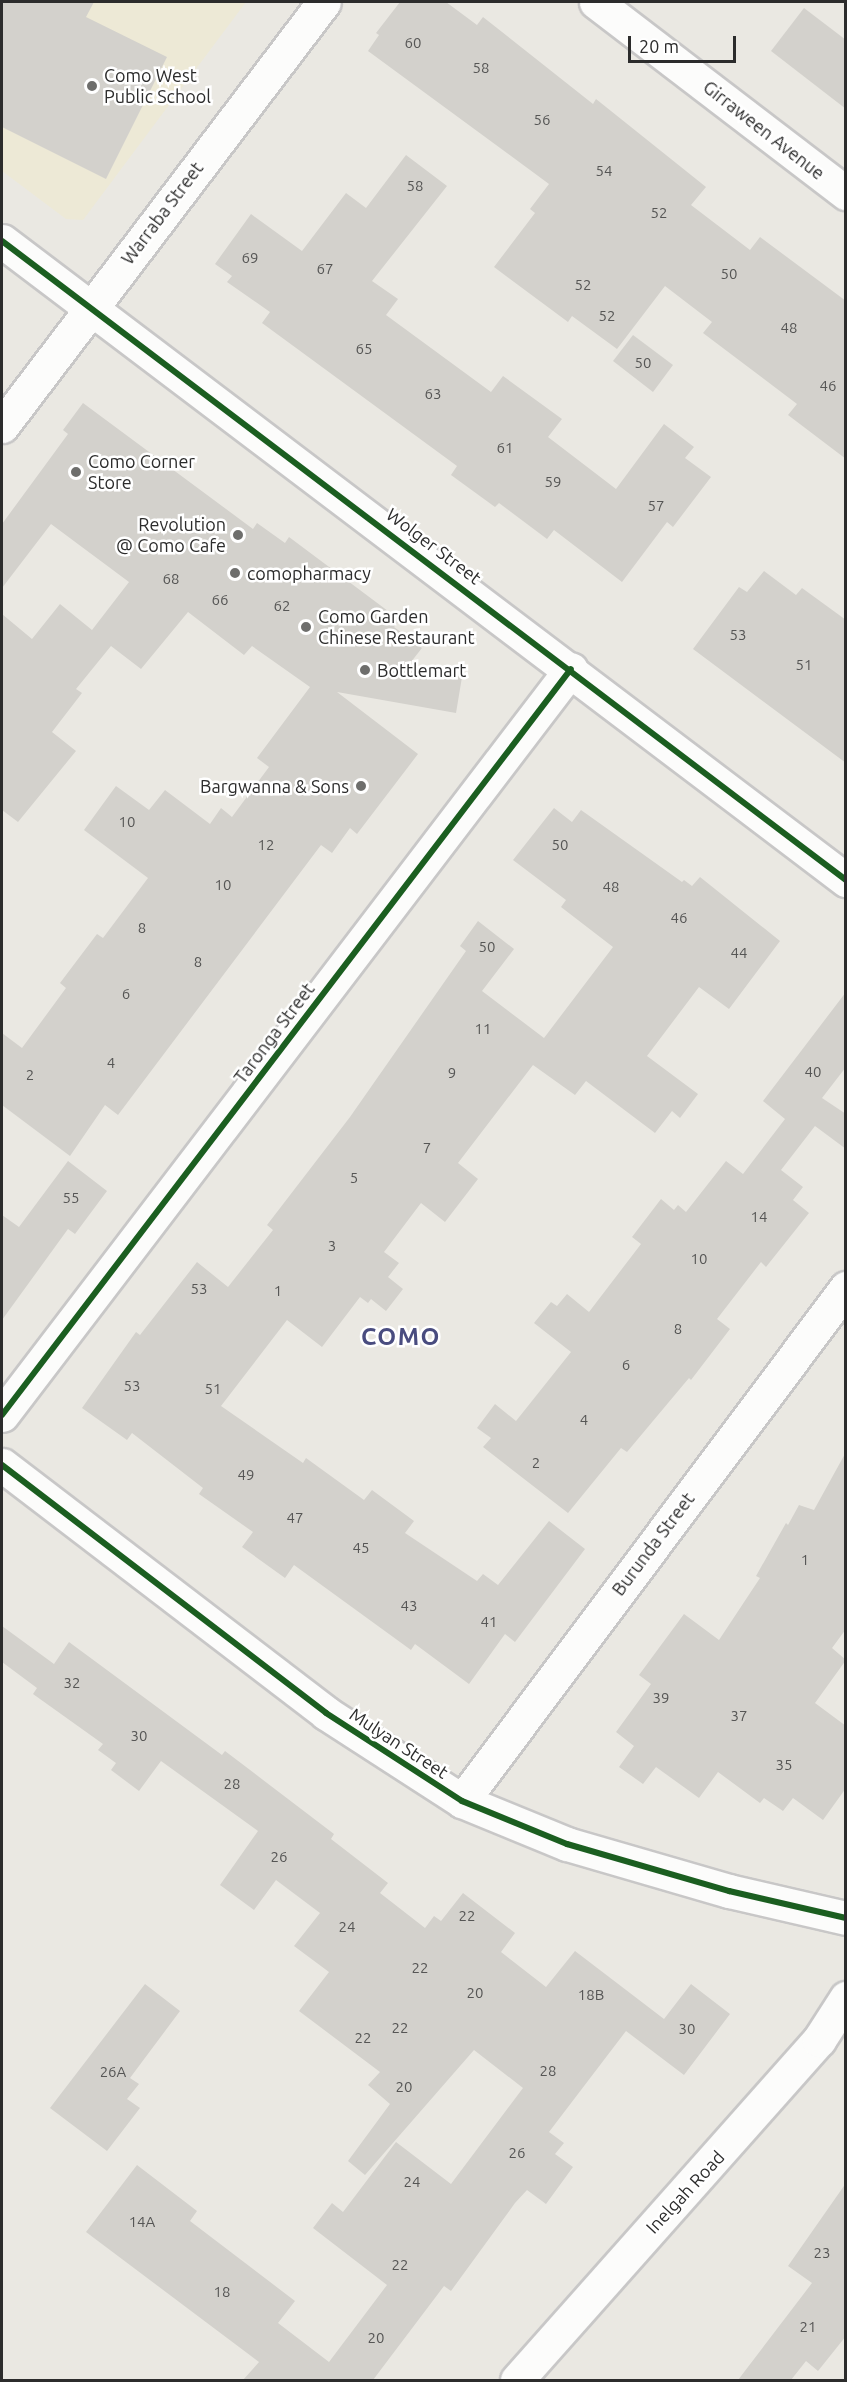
<!DOCTYPE html>
<style>
body{margin:0}
#map{position:relative;width:847px;height:2382px;overflow:hidden;background:#eae8e2;font-family:Ubuntu,sans-serif}
div>[style]{position:absolute}
.education>*{inset:0;background:#ede9d6}
.building>*{inset:0;background:#d3d1cc}
.roads{filter:drop-shadow(2px 0 #c8c7c7) drop-shadow(-2px 0 #c8c7c7) drop-shadow(0 2px #c8c7c7) drop-shadow(0 -2px #c8c7c7)}
.minor>*{height:33px;margin:-16.5px;padding:0 16.5px;transform-origin:16.5px;border-radius:16.5px;background:#fcfcfb}
.cycleway>*{height:6px;margin:-3px;padding:0 3px;transform-origin:3px;border-radius:3px;background:#1b5e20}
.dots>*{width:16px;height:16px;translate:-50% -50%;box-sizing:border-box;border:3px solid #fff;border-radius:50%}
span{translate:-50% -50%;white-space:nowrap;text-align:center;line-height:1.15;-webkit-text-stroke:5px #fff;paint-order:stroke}
.number-label{font-size:15px;color:#565655}
.number-label span{-webkit-text-stroke-width:0}
.poi-label{font-size:18px;color:#2c2c2c}
.left{translate:0 -50%;text-align:left}
.right{translate:-100% -50%;text-align:right}
.street-label{font-size:18px;color:#2c2c2c}
.district-label{font-size:24px;color:#494c7f;font-weight:700;letter-spacing:1.5px}
.frame{position:absolute;inset:0;border:3px solid #2c2c2c;pointer-events:none}
.scale{position:absolute;left:628px;top:36px;width:108px;height:27px;box-sizing:border-box;border:3px solid #2c2c2c;border-top:0;padding-left:8px;font-size:18px;line-height:21px;white-space:nowrap;color:#2c2c2c;-webkit-text-stroke:4px #fff;paint-order:stroke}
</style>
<div id="map">
<div class="education">
<i style="clip-path:polygon(2px 2px,246px 2px,83px 220px,66px 219px,2px 171px)"></i>
</div>
<div class="building">
<i style="clip-path:polygon(2px 2px,94px 2px,86px 17px,167px 57px,106px 179px,2px 127px)"></i>
<i style="clip-path:polygon(400px 2px,446px 2px,477px 25px,483px 17px,593px 104px,596px 99px,706px 187px,691px 205px,750px 250px,760px 237px,846px 301px,846px 459px,788px 415px,797px 404px,703px 333px,712px 322px,665px 286px,617px 349px,572px 316px,568px 322px,494px 267px,535px 213px,530px 209px,549px 184px,368px 51px,379px 35px,376px 33px)"></i>
<i style="clip-path:polygon(804px 8px,846px 40px,846px 109px,771px 51px)"></i>
<i style="clip-path:polygon(406px 155px,447px 186px,372px 281px,398px 299px,386px 315px,491px 392px,503px 376px,562px 419px,548px 437px,616px 489px,664px 424px,694px 447px,685px 458px,711px 477px,673px 527px,667px 522px,622px 582px,554px 530px,547px 539px,499px 503px,495px 507px,451px 475px,457px 466px,262px 323px,270px 312px,227px 282px,232px 276px,215px 264px,251px 214px,302px 251px,346px 193px,366px 208px)"></i>
<i style="clip-path:polygon(633px 335px,673px 365px,653px 392px,613px 361px)"></i>
<i style="clip-path:polygon(83px 403px,253px 529px,257px 523px,285px 543px,289px 537px,400px 620px,394px 627px,422px 648px,407px 667px,462px 677px,456px 713px,337px 692px,418px 754px,357px 834px,350px 828px,332px 853px,321px 845px,118px 1115px,105px 1105px,70px 1156px,2px 1105px,2px 1033px,22px 1048px,66px 988px,60px 983px,97px 934px,103px 938px,148px 878px,84px 830px,116px 786px,149px 810px,165px 790px,210px 824px,221px 808px,232px 817px,269px 767px,257px 758px,310px 687px,252px 646px,244px 655px,188px 612px,141px 669px,111px 646px,76px 689px,82px 693px,52px 732px,76px 751px,18px 822px,2px 810px,2px 614px,32px 639px,60px 604px,92px 630px,129px 582px,51px 524px,2px 588px,2px 524px,68px 434px,63px 430px)"></i>
<i style="clip-path:polygon(764px 571px,796px 595px,802px 588px,846px 620px,846px 763px,693px 649px,739px 587px,747px 592px)"></i>
<i style="clip-path:polygon(554px 808px,572px 822px,581px 810px,682px 882px,684px 880px,692px 886px,700px 877px,780px 941px,729px 1009px,699px 987px,647px 1056px,698px 1094px,680px 1118px,672px 1111px,655px 1133px,586px 1081px,575px 1095px,533px 1065px,458px 1163px,478px 1179px,445px 1222px,421px 1203px,384px 1252px,399px 1263px,388px 1277px,403px 1289px,386px 1311px,371px 1299px,368px 1303px,360px 1297px,322px 1347px,287px 1320px,221px 1406px,303px 1463px,306px 1458px,364px 1500px,372px 1490px,414px 1521px,405px 1533px,477px 1581px,483px 1574px,498px 1585px,549px 1521px,585px 1549px,515px 1642px,505px 1634px,469px 1684px,415px 1644px,411px 1650px,294px 1565px,285px 1578px,242px 1547px,253px 1532px,199px 1494px,203px 1488px,132px 1433px,127px 1440px,82px 1408px,136px 1332px,140px 1335px,197px 1262px,228px 1287px,273px 1230px,267px 1225px,350px 1117px,466px 951px,460px 946px,478px 921px,514px 949px,482px 991px,544px 1038px,613px 947px,561px 907px,566px 900px,513px 860px)"></i>
<i style="clip-path:polygon(846px 992px,846px 1067px,822px 1098px,846px 1114px,846px 1149px,815px 1126px,781px 1170px,803px 1187px,793px 1200px,809px 1213px,766px 1267px,761px 1262px,717px 1319px,730px 1329px,691px 1380px,689px 1378px,627px 1452px,621px 1448px,568px 1513px,483px 1447px,491px 1438px,477px 1428px,495px 1404px,516px 1421px,571px 1352px,534px 1323px,551px 1302px,557px 1306px,567px 1294px,589px 1312px,641px 1244px,632px 1237px,661px 1199px,674px 1210px,678px 1205px,686px 1212px,726px 1161px,743px 1174px,785px 1119px,763px 1101px)"></i>
<i style="clip-path:polygon(68px 1161px,107px 1191px,75px 1234px,68px 1229px,2px 1320px,2px 1215px,19px 1227px)"></i>
<i style="clip-path:polygon(846px 1452px,846px 1629px,832px 1648px,846px 1660px,815px 1703px,846px 1726px,846px 1788px,823px 1820px,793px 1798px,783px 1811px,764px 1798px,760px 1803px,718px 1772px,699px 1798px,656px 1767px,643px 1784px,619px 1767px,634px 1746px,616px 1732px,651px 1684px,639px 1675px,684px 1614px,719px 1640px,760px 1578px,756px 1576px,786px 1523px,788px 1525px,799px 1505px,814px 1510px)"></i>
<i style="clip-path:polygon(2px 1626px,54px 1664px,69px 1642px,222px 1755px,225px 1751px,334px 1834px,331px 1839px,388px 1883px,380px 1893px,425px 1928px,434px 1916px,441px 1921px,463px 1893px,515px 1933px,501px 1952px,546px 1987px,575px 1951px,664px 2019px,691px 1984px,730px 2014px,684px 2075px,626px 2031px,549px 2132px,564px 2143px,555px 2154px,573px 2167px,546px 2204px,527px 2190px,515px 2203px,451px 2291px,444px 2286px,373px 2380px,243px 2380px,259px 2362px,86px 2232px,137px 2165px,197px 2211px,190px 2221px,295px 2301px,278px 2323px,329px 2362px,387px 2285px,313px 2228px,332px 2203px,343px 2212px,396px 2142px,451px 2184px,523px 2088px,474px 2050px,365px 2175px,348px 2161px,390px 2104px,368px 2085px,380px 2072px,299px 2011px,329px 1972px,294px 1946px,320px 1913px,276px 1880px,254px 1910px,220px 1885px,258px 1831px,161px 1761px,139px 1791px,111px 1770px,116px 1763px,98px 1750px,103px 1744px,33px 1694px,37px 1688px,2px 1662px)"></i>
<i style="clip-path:polygon(145px 1984px,180px 2011px,130px 2078px,139px 2084px,127px 2099px,140px 2108px,107px 2151px,50px 2108px)"></i>
<i style="clip-path:polygon(846px 2183px,846px 2336px,818px 2371px,806px 2361px,791px 2380px,738px 2380px,812px 2283px,788px 2266px)"></i>
</div>
<div class="roads">
<div class="minor">
<i style="left:596px;top:2px;width:315px;rotate:37.4deg"></i>
<i style="left:2px;top:241px;width:1059px;rotate:37.13deg"></i>
<i style="left:2px;top:426px;width:532px;rotate:-52.79deg"></i>
<i style="left:2px;top:1415px;width:938px;rotate:-52.67deg"></i>
<i style="left:2px;top:1465px;width:408px;rotate:37.4deg"></i>
<i style="left:326px;top:1713px;width:162px;rotate:32.9deg"></i>
<i style="left:462px;top:1801px;width:113px;rotate:22.3deg"></i>
<i style="left:567px;top:1844px;width:169px;rotate:16.2deg"></i>
<i style="left:729px;top:1891px;width:120px;rotate:13deg"></i>
<i style="left:462px;top:1801px;width:641px;rotate:-53.18deg"></i>
<i style="left:517px;top:2380px;width:455px;rotate:-48.4deg"></i>
<i style="left:819px;top:2040px;width:50px;rotate:-57.3deg"></i>
</div>
</div>
<div class="cycleway">
<i style="left:2px;top:241px;width:1059px;rotate:37.13deg"></i>
<i style="left:2px;top:1415px;width:938px;rotate:-52.67deg"></i>
<i style="left:2px;top:1465px;width:408px;rotate:37.4deg"></i>
<i style="left:326px;top:1713px;width:162px;rotate:32.9deg"></i>
<i style="left:462px;top:1801px;width:113px;rotate:22.3deg"></i>
<i style="left:567px;top:1844px;width:169px;rotate:16.2deg"></i>
<i style="left:729px;top:1891px;width:120px;rotate:13deg"></i>
</div>
<div class="dots">
<i style="left:92px;top:86px;background:#6e6e6c"></i>
<i style="left:76px;top:472px;background:#6e6e6c"></i>
<i style="left:238px;top:535px;background:#6e6e6c"></i>
<i style="left:235px;top:573px;background:#6e6e6c"></i>
<i style="left:306px;top:627px;background:#6e6e6c"></i>
<i style="left:365px;top:670px;background:#6e6e6c"></i>
<i style="left:361px;top:786px;background:#6e6e6c"></i>
</div>
<div class="number-label">
<span style="left:413px;top:43px">60</span>
<span style="left:481px;top:68px">58</span>
<span style="left:542px;top:120px">56</span>
<span style="left:604px;top:171px">54</span>
<span style="left:415px;top:186px">58</span>
<span style="left:659px;top:213px">52</span>
<span style="left:250px;top:258px">69</span>
<span style="left:325px;top:269px">67</span>
<span style="left:729px;top:274px">50</span>
<span style="left:583px;top:285px">52</span>
<span style="left:607px;top:316px">52</span>
<span style="left:789px;top:328px">48</span>
<span style="left:364px;top:349px">65</span>
<span style="left:643px;top:363px">50</span>
<span style="left:828px;top:386px">46</span>
<span style="left:433px;top:394px">63</span>
<span style="left:505px;top:448px">61</span>
<span style="left:553px;top:482px">59</span>
<span style="left:656px;top:506px">57</span>
<span style="left:171px;top:579px">68</span>
<span style="left:220px;top:600px">66</span>
<span style="left:282px;top:606px">62</span>
<span style="left:738px;top:635px">53</span>
<span style="left:804px;top:665px">51</span>
<span style="left:127px;top:822px">10</span>
<span style="left:266px;top:845px">12</span>
<span style="left:560px;top:845px">50</span>
<span style="left:223px;top:885px">10</span>
<span style="left:611px;top:887px">48</span>
<span style="left:679px;top:918px">46</span>
<span style="left:142px;top:928px">8</span>
<span style="left:487px;top:947px">50</span>
<span style="left:739px;top:953px">44</span>
<span style="left:198px;top:962px">8</span>
<span style="left:126px;top:994px">6</span>
<span style="left:483px;top:1029px">11</span>
<span style="left:111px;top:1063px">4</span>
<span style="left:813px;top:1072px">40</span>
<span style="left:452px;top:1073px">9</span>
<span style="left:30px;top:1075px">2</span>
<span style="left:427px;top:1148px">7</span>
<span style="left:354px;top:1178px">5</span>
<span style="left:71px;top:1198px">55</span>
<span style="left:759px;top:1217px">14</span>
<span style="left:332px;top:1246px">3</span>
<span style="left:699px;top:1259px">10</span>
<span style="left:199px;top:1289px">53</span>
<span style="left:278px;top:1291px">1</span>
<span style="left:678px;top:1329px">8</span>
<span style="left:626px;top:1365px">6</span>
<span style="left:132px;top:1386px">53</span>
<span style="left:213px;top:1389px">51</span>
<span style="left:584px;top:1420px">4</span>
<span style="left:536px;top:1463px">2</span>
<span style="left:246px;top:1475px">49</span>
<span style="left:295px;top:1518px">47</span>
<span style="left:361px;top:1548px">45</span>
<span style="left:805px;top:1560px">1</span>
<span style="left:409px;top:1606px">43</span>
<span style="left:489px;top:1622px">41</span>
<span style="left:72px;top:1683px">32</span>
<span style="left:661px;top:1698px">39</span>
<span style="left:739px;top:1716px">37</span>
<span style="left:139px;top:1736px">30</span>
<span style="left:784px;top:1765px">35</span>
<span style="left:232px;top:1784px">28</span>
<span style="left:279px;top:1857px">26</span>
<span style="left:467px;top:1916px">22</span>
<span style="left:347px;top:1927px">24</span>
<span style="left:420px;top:1968px">22</span>
<span style="left:475px;top:1993px">20</span>
<span style="left:591px;top:1995px">18B</span>
<span style="left:400px;top:2028px">22</span>
<span style="left:687px;top:2029px">30</span>
<span style="left:363px;top:2038px">22</span>
<span style="left:548px;top:2071px">28</span>
<span style="left:113px;top:2072px">26A</span>
<span style="left:404px;top:2087px">20</span>
<span style="left:517px;top:2153px">26</span>
<span style="left:412px;top:2182px">24</span>
<span style="left:142px;top:2222px">14A</span>
<span style="left:822px;top:2253px">23</span>
<span style="left:400px;top:2265px">22</span>
<span style="left:222px;top:2292px">18</span>
<span style="left:808px;top:2327px">21</span>
<span style="left:376px;top:2338px">20</span>
</div>
<div class="poi-label">
<span class="left" style="left:104px;top:86px">Como West<br>Public School</span>
<span class="left" style="left:88px;top:472px">Como Corner<br>Store</span>
<span class="right" style="left:226px;top:535px">Revolution<br>@ Como Cafe</span>
<span class="left" style="left:247px;top:573px">comopharmacy</span>
<span class="left" style="left:318px;top:627px">Como Garden<br>Chinese Restaurant</span>
<span class="left" style="left:377px;top:670px">Bottlemart</span>
<span class="right" style="left:349px;top:786px">Bargwanna &amp; Sons</span>
</div>
<div class="street-label">
<span style="left:764px;top:130px;rotate:38deg">Girraween Avenue</span>
<span style="left:162px;top:213px;rotate:-53deg">Warraba Street</span>
<span style="left:434px;top:546px;rotate:37deg">Wolger Street</span>
<span style="left:274px;top:1033px;rotate:-53deg">Taronga Street</span>
<span style="left:653px;top:1544px;rotate:-53deg">Burunda Street</span>
<span style="left:399px;top:1743px;rotate:33deg">Mulyan Street</span>
<span style="left:685px;top:2192px;rotate:-47deg">Inelgah Road</span>
</div>
<div class="district-label">
<span style="left:401px;top:1337px">COMO</span>
</div>
<div class="frame"></div>
<div class="scale">20 m</div>
</div>
